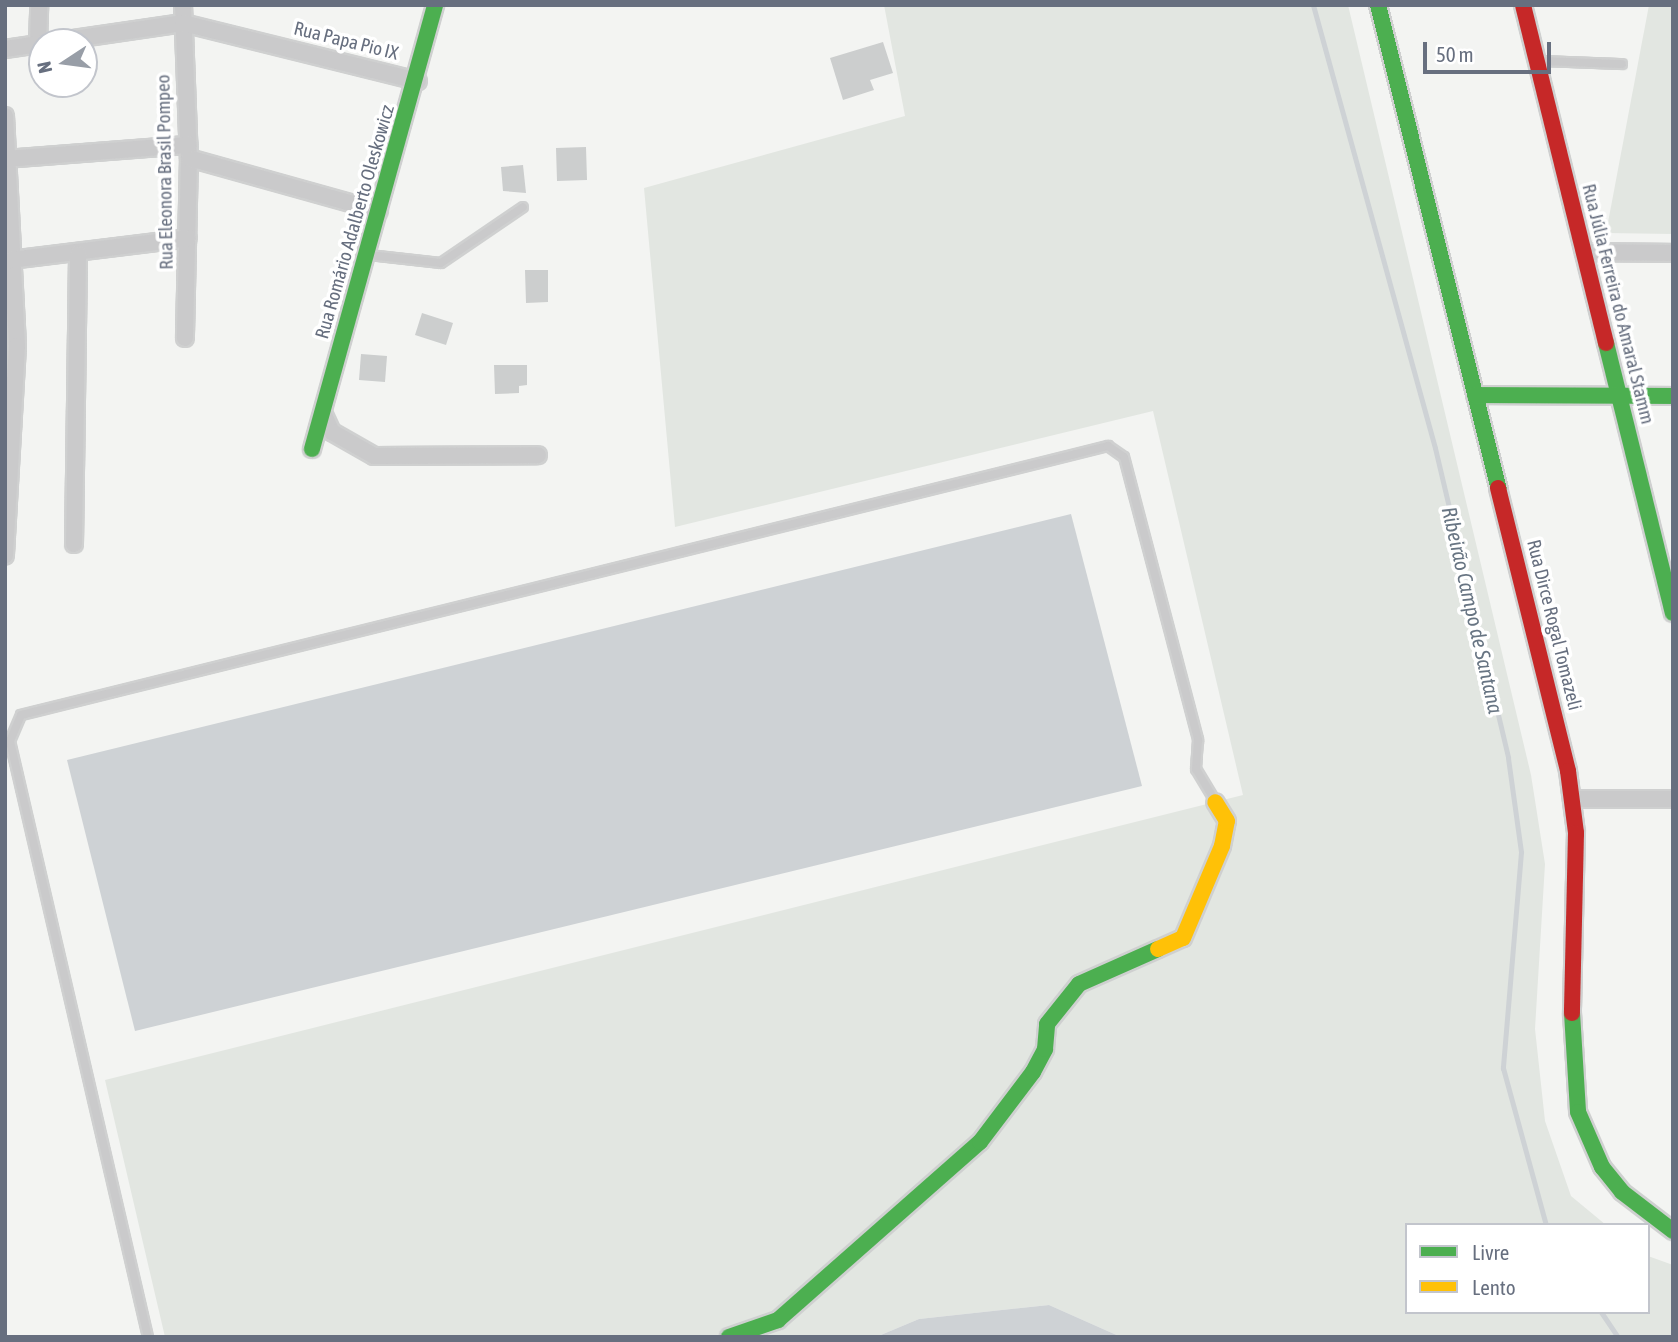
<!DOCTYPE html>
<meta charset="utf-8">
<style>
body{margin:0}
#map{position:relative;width:1678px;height:1342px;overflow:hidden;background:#f3f4f2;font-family:"Asap Condensed",sans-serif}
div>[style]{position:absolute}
.green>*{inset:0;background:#e2e6e1}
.water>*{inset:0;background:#ced2d5}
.stream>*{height:5px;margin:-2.5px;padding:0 2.5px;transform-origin:2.5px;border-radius:2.5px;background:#ced2d5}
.building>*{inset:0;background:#cccece}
.roads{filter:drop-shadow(2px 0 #cfd0d0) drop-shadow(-2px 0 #cfd0d0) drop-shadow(0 2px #cfd0d0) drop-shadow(0 -2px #cfd0d0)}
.lane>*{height:8px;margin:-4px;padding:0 4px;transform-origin:4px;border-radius:4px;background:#cacacb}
.street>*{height:16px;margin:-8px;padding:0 8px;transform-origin:8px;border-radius:8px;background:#cacacb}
.fast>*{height:16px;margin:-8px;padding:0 8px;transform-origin:8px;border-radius:8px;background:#4caf50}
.slow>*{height:16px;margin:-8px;padding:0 8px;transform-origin:8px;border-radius:8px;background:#ffc107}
.jam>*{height:16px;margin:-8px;padding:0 8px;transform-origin:8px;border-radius:8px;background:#c62828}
span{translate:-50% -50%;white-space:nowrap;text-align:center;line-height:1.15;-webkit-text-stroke:7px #fff;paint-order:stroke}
.street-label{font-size:19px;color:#676f7f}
.water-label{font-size:21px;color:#687583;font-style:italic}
.frame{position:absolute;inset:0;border:7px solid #676f7f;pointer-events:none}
.legend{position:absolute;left:1405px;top:1223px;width:245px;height:91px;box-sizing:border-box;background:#fff;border:2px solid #c2c5cc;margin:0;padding:9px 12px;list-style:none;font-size:21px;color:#676f7f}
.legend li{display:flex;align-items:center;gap:14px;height:35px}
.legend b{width:35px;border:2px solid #c2c5cc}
.north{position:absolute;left:28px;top:28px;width:70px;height:70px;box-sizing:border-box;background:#fff;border:2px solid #c2c5cc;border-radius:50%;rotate:257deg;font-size:19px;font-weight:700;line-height:28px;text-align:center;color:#676f7f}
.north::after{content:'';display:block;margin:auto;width:24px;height:32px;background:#989ea7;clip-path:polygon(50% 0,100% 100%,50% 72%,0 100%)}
.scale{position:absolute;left:1423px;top:42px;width:128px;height:32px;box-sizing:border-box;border:4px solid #676f7f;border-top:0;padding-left:9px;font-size:21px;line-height:24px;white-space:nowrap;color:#676f7f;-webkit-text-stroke:5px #fff;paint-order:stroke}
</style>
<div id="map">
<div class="green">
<i style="clip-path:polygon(884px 5px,1348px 5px,1531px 775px,1545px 864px,1535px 1029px,1545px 1121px,1571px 1196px,1606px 1225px,1407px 1225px,1407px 1312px,1648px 1312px,1648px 1256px,1673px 1265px,1673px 1337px,1121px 1337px,1049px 1305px,919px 1319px,876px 1337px,165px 1337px,105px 1080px,1243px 795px,1153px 411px,675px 527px,644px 188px,905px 116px)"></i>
<i style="clip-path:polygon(1649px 5px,1673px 5px,1673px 234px,1606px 233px)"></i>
</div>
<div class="water">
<i style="clip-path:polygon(1071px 514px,1142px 786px,135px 1031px,67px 760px)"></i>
<i style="clip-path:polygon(1049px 1305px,1121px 1337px,876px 1337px,919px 1319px)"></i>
</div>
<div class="stream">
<i style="left:1313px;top:5px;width:459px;rotate:74.6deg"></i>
<i style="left:1435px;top:448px;width:318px;rotate:76.7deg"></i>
<i style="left:1508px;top:758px;width:95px;rotate:82.1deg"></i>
<i style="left:1521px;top:852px;width:217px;rotate:94.8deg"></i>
<i style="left:1503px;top:1068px;width:163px;rotate:74.7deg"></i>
<i style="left:1601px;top:1312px;width:30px;rotate:56deg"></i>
</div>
<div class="building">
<i style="clip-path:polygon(883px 42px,893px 73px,870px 80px,874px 90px,843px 100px,830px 58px)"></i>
<i style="clip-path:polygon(586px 147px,587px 180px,557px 181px,556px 148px)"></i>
<i style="clip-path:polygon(523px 165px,526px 193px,503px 191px,501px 167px)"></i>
<i style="clip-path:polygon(525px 270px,548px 270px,548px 302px,526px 303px)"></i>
<i style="clip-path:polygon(422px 313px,453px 323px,446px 345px,415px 335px)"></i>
<i style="clip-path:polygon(361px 354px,387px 356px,385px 382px,359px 380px)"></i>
<i style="clip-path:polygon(494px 365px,527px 365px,527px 385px,519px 386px,519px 393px,495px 394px)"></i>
</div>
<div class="roads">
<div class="lane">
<i style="left:1540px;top:61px;width:82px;rotate:2.1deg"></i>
<i style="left:369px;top:255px;width:72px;rotate:6.3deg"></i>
<i style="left:441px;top:263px;width:99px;rotate:-34.3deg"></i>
<i style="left:148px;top:1337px;width:612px;rotate:-103.04deg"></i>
<i style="left:10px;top:741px;width:28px;rotate:-67deg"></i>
<i style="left:21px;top:715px;width:1120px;rotate:-13.9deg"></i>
<i style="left:1108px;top:446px;width:19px;rotate:35deg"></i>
<i style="left:1124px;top:457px;width:293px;rotate:75.3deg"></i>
<i style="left:1198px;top:740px;width:29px;rotate:94deg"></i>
<i style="left:1196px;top:769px;width:35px;rotate:59deg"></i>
</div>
<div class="street">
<i style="left:183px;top:5px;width:153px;rotate:87.8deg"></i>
<i style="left:189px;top:158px;width:180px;rotate:91.3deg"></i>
<i style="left:38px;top:42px;width:37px;rotate:-88deg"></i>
<i style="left:5px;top:49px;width:180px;rotate:-8.3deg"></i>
<i style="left:183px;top:23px;width:242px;rotate:13.9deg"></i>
<i style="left:5px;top:116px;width:230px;rotate:87deg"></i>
<i style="left:17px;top:346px;width:210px;rotate:93.3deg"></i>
<i style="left:189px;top:158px;width:197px;rotate:15.6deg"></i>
<i style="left:6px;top:159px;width:183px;rotate:-4.4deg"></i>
<i style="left:1584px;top:252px;width:89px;rotate:0.6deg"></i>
<i style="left:10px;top:260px;width:179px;rotate:-7deg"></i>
<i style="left:323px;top:413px;width:21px;rotate:65deg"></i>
<i style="left:332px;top:432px;width:48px;rotate:29.7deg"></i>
<i style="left:374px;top:456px;width:164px;rotate:-0.3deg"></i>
<i style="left:74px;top:544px;width:290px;rotate:-89.2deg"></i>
<i style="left:1573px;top:799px;width:100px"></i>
</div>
<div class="fast">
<i style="left:1378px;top:5px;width:498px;rotate:76deg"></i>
<i style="left:1606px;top:343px;width:278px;rotate:76.1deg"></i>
<i style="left:1475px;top:395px;width:198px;rotate:0.3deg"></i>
<i style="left:312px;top:449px;width:461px;rotate:-74.5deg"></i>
<i style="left:1572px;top:1013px;width:99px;rotate:86.5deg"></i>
<i style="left:1578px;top:1112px;width:60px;rotate:66.4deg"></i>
<i style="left:1602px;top:1167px;width:32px;rotate:51deg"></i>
<i style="left:1622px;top:1192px;width:64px;rotate:37.4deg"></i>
<i style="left:729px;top:1337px;width:52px;rotate:-19.1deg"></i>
<i style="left:778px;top:1320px;width:269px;rotate:-41.4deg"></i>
<i style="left:980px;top:1142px;width:88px;rotate:-52.9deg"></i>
<i style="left:1033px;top:1072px;width:26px;rotate:-62deg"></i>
<i style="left:1045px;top:1049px;width:25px;rotate:-85deg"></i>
<i style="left:1047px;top:1024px;width:51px;rotate:-51.3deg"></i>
<i style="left:1079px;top:984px;width:86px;rotate:-23.9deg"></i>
</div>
<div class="slow">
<i style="left:1158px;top:949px;width:27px;rotate:-24deg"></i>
<i style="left:1183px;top:938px;width:100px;rotate:-67deg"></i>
<i style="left:1222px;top:846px;width:25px;rotate:-79deg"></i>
<i style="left:1227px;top:821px;width:22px;rotate:-122deg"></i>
</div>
<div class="jam">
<i style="left:1523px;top:5px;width:348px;rotate:76.2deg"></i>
<i style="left:1498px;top:488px;width:292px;rotate:76.1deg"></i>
<i style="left:1568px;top:771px;width:63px;rotate:82.6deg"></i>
<i style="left:1576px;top:833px;width:180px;rotate:91.3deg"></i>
</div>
</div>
<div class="street-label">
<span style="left:346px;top:41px;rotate:14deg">Rua Papa Pio IX</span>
<span style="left:165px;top:172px;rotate:-91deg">Rua Eleonora Brasil Pompeo</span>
<span style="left:355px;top:222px;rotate:-74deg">Rua Romário Adalberto Oleskowicz</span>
<span style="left:1618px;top:304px;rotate:76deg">Rua Júlia Ferreira do Amaral Stamm</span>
<span style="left:1554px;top:625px;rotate:76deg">Rua Dirce Rogal Tomazeli</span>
</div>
<div class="water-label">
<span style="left:1473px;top:610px;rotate:77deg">Ribeirão Campo de Santana</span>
</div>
<div class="frame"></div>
<ul class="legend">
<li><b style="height:9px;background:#4caf50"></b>Livre</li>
<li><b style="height:9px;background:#ffc107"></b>Lento</li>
</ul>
<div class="north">N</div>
<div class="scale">50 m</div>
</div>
